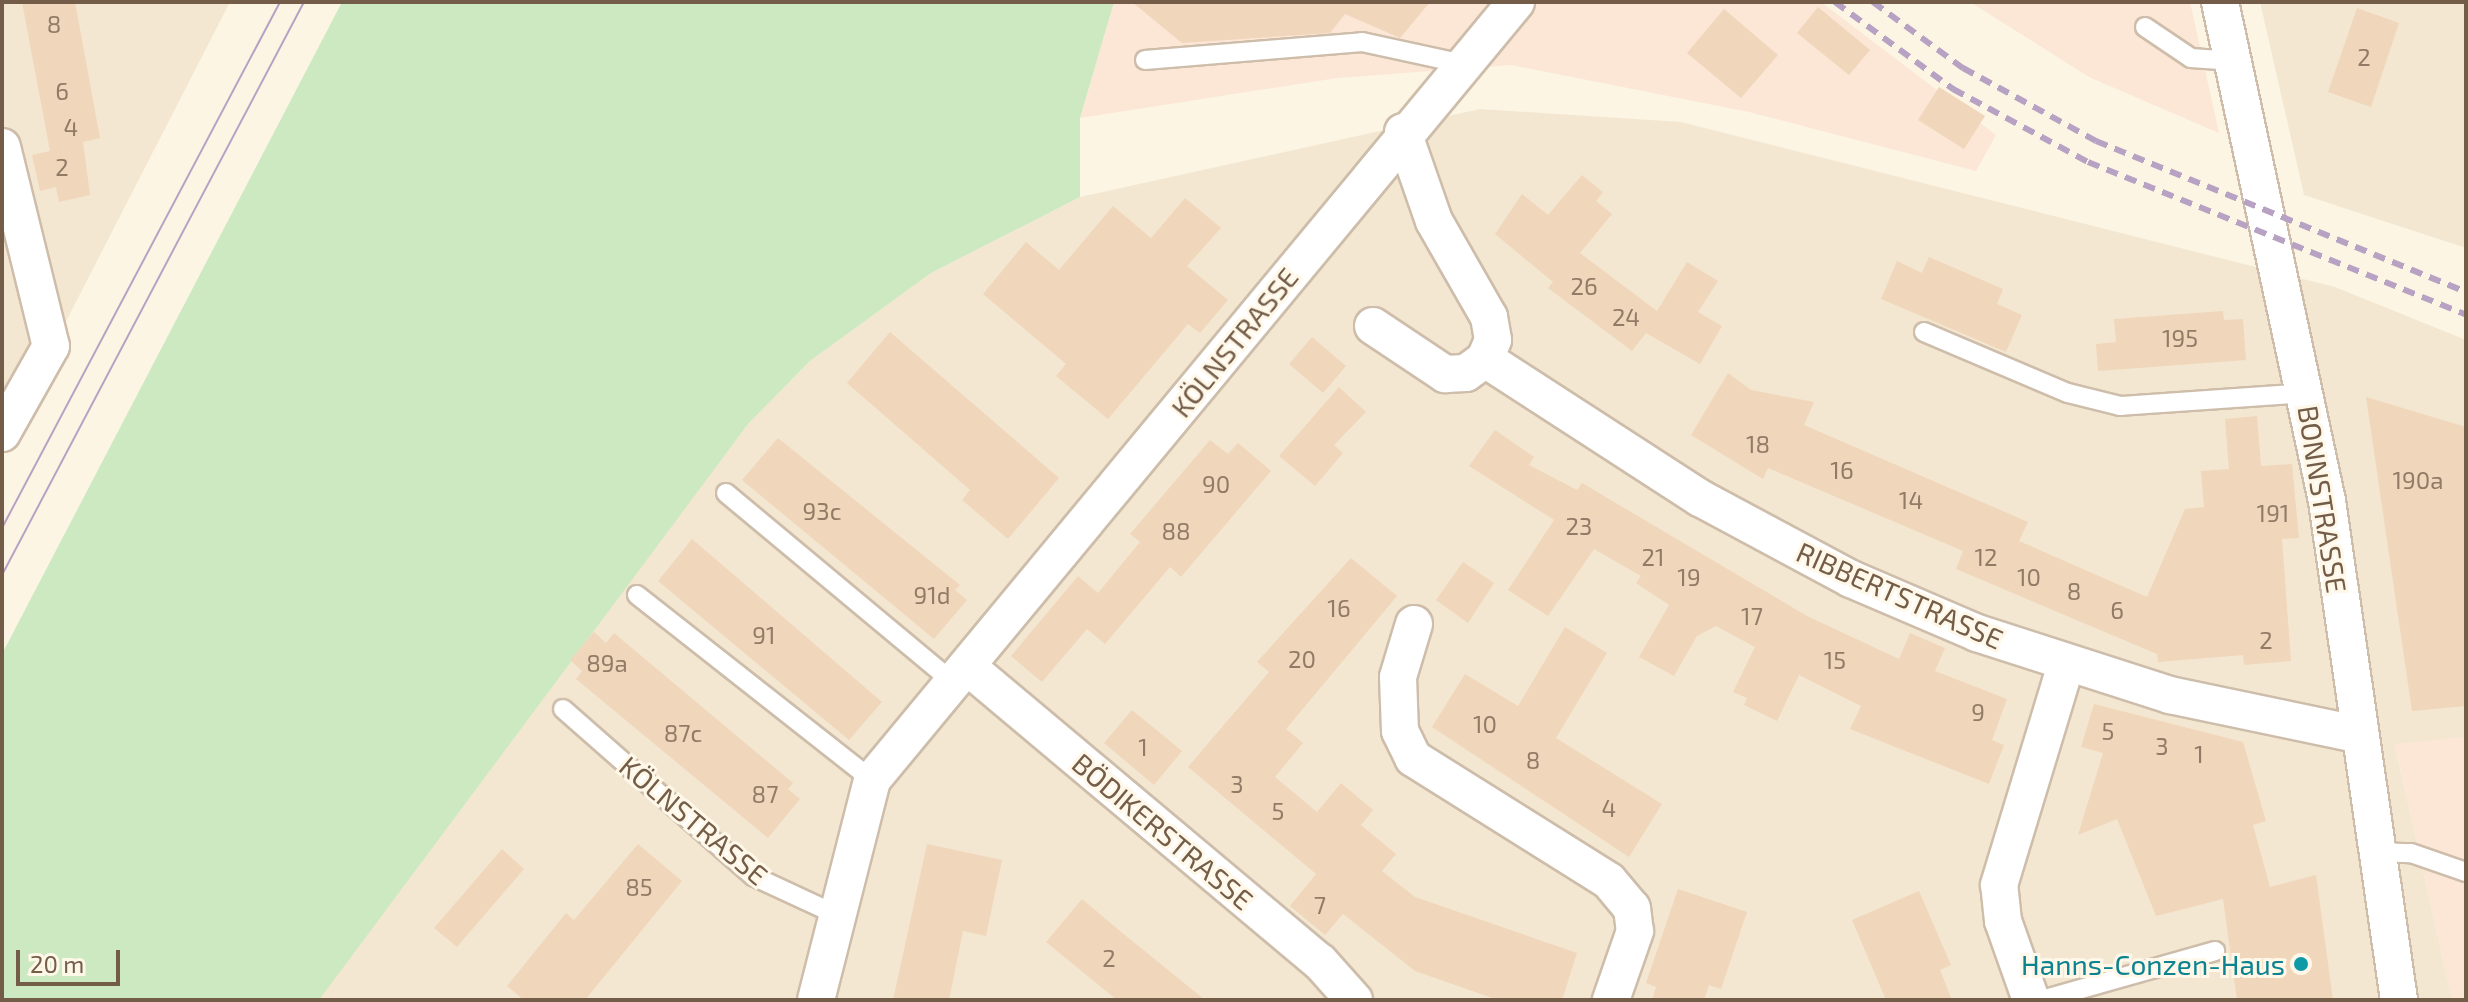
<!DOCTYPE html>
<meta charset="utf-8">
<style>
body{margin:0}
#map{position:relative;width:2468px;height:1002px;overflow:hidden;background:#fcf5e3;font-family:"Exo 2",sans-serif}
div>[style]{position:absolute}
.residential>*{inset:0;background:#f3e7d1}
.commercial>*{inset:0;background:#fce6d6}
.green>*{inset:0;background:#cde9c2}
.building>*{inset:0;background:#f0d6bb}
.roads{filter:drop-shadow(2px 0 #cdbdaa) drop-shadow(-2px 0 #cdbdaa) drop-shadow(0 2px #cdbdaa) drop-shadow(0 -2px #cdbdaa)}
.service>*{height:18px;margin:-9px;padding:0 9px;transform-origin:9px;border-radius:9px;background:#fff}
.minor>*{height:36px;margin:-18px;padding:0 18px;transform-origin:18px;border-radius:18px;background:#fff}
.tram>*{height:2px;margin:-1px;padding:0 1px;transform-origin:1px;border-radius:1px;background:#b8a2c4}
.rail>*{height:6px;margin-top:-3px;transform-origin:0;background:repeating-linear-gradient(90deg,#b8a2c4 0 12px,transparent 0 20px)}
.dots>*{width:22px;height:22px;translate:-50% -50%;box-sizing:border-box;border:4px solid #fff8e9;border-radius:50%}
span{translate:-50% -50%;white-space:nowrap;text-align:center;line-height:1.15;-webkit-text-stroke:6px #fff8e9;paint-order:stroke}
.number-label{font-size:24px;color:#927b66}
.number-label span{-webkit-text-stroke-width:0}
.street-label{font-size:28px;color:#735d49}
.culture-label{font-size:28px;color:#0d838f}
.right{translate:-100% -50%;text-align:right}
.frame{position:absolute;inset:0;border:4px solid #735d49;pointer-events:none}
.scale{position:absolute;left:16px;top:950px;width:104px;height:36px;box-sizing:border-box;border:4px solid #735d49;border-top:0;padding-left:10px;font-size:24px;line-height:28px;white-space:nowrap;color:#735d49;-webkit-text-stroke:6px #fff8e9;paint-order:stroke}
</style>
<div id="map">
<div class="residential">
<i style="clip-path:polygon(2px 2px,230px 2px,2px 446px)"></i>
<i style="clip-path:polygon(2260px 2px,2466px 2px,2466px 248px,2304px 195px)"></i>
<i style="clip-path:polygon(1480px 109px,1681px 122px,2335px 287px,2466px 340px,2466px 737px,2395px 745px,2452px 1000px,309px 1000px,748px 424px,810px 361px,931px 273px,1080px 197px)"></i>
</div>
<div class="commercial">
<i style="clip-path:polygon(1114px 2px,1821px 2px,1996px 135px,1976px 171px,1749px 112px,1511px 65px,1337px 78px,1080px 118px)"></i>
<i style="clip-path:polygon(1970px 2px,2190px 2px,2219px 133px,2089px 77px)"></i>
<i style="clip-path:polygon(2466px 737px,2466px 1000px,2452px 1000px,2395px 744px)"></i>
</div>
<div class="green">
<i style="clip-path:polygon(342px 2px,1114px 2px,1080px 118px,1080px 197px,931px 273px,810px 361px,748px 424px,319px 1000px,2px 1000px,2px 654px)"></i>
</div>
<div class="building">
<i style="clip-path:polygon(22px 2px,75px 2px,100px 138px,83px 142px,90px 195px,59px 202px,56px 187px,40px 191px,32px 155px,50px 151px)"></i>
<i style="clip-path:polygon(1132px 2px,1430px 2px,1400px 38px,1345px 14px,1330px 33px,1182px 43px)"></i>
<i style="clip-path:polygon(1818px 7px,1870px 50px,1849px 75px,1797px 33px)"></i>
<i style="clip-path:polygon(2357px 8px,2399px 23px,2371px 107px,2328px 92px)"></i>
<i style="clip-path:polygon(1724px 9px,1778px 55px,1741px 98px,1687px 53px)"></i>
<i style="clip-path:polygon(1939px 87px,1985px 116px,1964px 149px,1918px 120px)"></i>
<i style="clip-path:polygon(1582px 175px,1603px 192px,1596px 201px,1612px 214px,1580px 253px,1657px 311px,1687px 262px,1718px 281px,1698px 312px,1722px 326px,1700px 364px,1646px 333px,1632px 351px,1548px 288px,1553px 282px,1495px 234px,1522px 194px,1548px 215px)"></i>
<i style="clip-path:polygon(1185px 198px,1221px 228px,1187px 266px,1228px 300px,1200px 333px,1188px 324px,1108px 419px,1056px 376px,1066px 364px,983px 294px,1026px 242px,1059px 270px,1113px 206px,1151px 238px)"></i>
<i style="clip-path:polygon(1929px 257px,2003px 289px,1997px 304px,2022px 315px,2006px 352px,1881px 299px,1897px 261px,1922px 273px)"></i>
<i style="clip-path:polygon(2223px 311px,2224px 320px,2243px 319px,2246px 360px,2098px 371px,2096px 344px,2116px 342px,2114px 319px)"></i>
<i style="clip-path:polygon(890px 332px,1059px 478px,1008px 539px,962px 500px,970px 490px,847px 383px)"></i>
<i style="clip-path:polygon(1312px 337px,1346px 366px,1323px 393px,1289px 364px)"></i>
<i style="clip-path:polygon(1728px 373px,1751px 390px,1814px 402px,1804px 425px,2028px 522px,2019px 541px,2147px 597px,2185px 509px,2204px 507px,2201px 471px,2229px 469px,2225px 419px,2257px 416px,2261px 466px,2292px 464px,2299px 538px,2282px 539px,2291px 661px,2244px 665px,2243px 655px,2158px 662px,2157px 654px,1956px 569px,1963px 551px,1768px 468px,1763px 479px,1691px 435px)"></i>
<i style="clip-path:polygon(1339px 387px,1366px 412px,1334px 445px,1343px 453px,1315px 486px,1279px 456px)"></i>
<i style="clip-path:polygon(2366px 397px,2466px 427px,2466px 706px,2412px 711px)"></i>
<i style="clip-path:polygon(1495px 430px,1534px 457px,1529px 465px,1577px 490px,1582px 483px,1807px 616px,1899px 659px,1910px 633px,1945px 648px,1935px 671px,2007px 699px,1992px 740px,2004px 745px,1989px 784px,1850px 729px,1861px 706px,1799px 675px,1777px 721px,1744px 705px,1747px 698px,1733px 692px,1755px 647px,1716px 626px,1697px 636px,1674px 676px,1639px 657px,1669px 605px,1636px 583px,1641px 576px,1594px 549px,1548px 616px,1508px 590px,1554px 520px,1469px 466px)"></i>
<i style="clip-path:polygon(778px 438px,960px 585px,955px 590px,967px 600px,934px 639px,742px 480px)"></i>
<i style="clip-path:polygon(1210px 440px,1228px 454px,1238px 443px,1271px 471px,1181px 577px,1170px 567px,1105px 644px,1087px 629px,1042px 682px,1011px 656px,1078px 576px,1098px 593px,1140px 542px,1130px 534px)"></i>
<i style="clip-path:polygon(692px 539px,882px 702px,849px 740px,658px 581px)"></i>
<i style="clip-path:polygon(1351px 558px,1397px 596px,1286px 729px,1303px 743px,1275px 777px,1317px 812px,1341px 783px,1373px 810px,1361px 825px,1396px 854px,1382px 871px,1415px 897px,1577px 953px,1562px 1000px,1498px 1000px,1415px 971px,1343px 914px,1325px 935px,1290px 906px,1316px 874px,1188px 767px,1269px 672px,1257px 662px)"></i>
<i style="clip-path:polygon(1463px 562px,1494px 583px,1468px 623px,1436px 600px)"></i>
<i style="clip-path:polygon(1565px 627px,1607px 653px,1556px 738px,1662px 804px,1629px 857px,1432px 727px,1465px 674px,1518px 706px)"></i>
<i style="clip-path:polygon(594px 632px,606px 643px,614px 633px,793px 783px,788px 789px,800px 799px,768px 838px,576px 679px,582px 671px,570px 660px)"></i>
<i style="clip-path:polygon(2094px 704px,2243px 742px,2266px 821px,2253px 825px,2270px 887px,2316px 875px,2333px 1000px,2237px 1000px,2223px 899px,2156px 916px,2117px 819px,2078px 835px,2103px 753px,2081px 747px)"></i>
<i style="clip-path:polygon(1132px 710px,1182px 751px,1154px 785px,1104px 743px)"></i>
<i style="clip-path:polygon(638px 844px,682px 881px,585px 1000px,524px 1000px,507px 986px,566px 913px,574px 920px)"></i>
<i style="clip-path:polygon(927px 844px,1002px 860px,986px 936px,963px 931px,949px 1000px,893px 1000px)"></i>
<i style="clip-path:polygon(502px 849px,524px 869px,457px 947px,434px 928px)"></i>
<i style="clip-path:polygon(1678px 889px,1747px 912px,1721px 989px,1709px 985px,1704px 1000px,1652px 1000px,1656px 987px,1646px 983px)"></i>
<i style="clip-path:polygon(1919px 891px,1951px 965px,1940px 970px,1952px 1000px,1886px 1000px,1852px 920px)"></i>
<i style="clip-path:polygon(1082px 899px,1120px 931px,1205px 1000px,1117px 1000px,1046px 942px)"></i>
</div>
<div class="roads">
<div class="service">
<i style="left:2145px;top:27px;width:55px;rotate:34deg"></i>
<i style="left:2191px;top:58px;width:43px;rotate:4deg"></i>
<i style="left:1145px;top:60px;width:218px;rotate:-4.7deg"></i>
<i style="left:1362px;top:42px;width:104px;rotate:12.2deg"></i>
<i style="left:1924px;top:332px;width:156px;rotate:23deg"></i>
<i style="left:2068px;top:393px;width:54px;rotate:14deg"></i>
<i style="left:2120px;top:406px;width:186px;rotate:-4deg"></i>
<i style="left:726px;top:493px;width:297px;rotate:39.8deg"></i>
<i style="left:637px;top:595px;width:299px;rotate:38.2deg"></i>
<i style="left:563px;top:709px;width:253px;rotate:41.3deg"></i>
<i style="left:753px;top:876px;width:90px;rotate:24.9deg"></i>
<i style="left:2373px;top:852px;width:38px;rotate:2deg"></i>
<i style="left:2411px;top:853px;width:58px;rotate:19.1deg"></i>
<i style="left:2042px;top:1000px;width:180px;rotate:-15.8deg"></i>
</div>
<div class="minor">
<i style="left:2220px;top:2px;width:510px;rotate:77.9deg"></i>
<i style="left:2327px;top:501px;width:504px;rotate:81.79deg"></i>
<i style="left:1403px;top:132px;width:94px;rotate:70.8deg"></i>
<i style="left:1434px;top:221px;width:111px;rotate:60.2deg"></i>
<i style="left:1489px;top:317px;width:23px;rotate:80deg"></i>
<i style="left:1493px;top:340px;width:21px;rotate:113deg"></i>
<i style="left:1485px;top:359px;width:256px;rotate:32.9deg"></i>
<i style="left:1700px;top:498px;width:171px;rotate:28.2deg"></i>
<i style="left:1851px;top:579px;width:137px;rotate:23.2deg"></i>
<i style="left:1977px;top:633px;width:203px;rotate:17.8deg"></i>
<i style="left:2170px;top:695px;width:190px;rotate:11.8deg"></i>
<i style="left:2px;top:147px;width:205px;rotate:76.2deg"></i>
<i style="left:51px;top:346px;width:100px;rotate:119.4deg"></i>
<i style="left:1373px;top:326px;width:87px;rotate:33.7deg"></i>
<i style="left:1445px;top:374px;width:21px;rotate:-3deg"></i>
<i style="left:1466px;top:373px;width:24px;rotate:-36deg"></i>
<i style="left:1414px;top:624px;width:55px;rotate:106.8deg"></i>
<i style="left:1398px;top:677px;width:54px;rotate:87.9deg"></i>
<i style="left:1400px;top:731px;width:30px;rotate:64deg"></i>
<i style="left:1413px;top:758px;width:231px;rotate:32.1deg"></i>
<i style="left:1609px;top:881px;width:35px;rotate:50deg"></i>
<i style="left:1632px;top:908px;width:23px;rotate:83deg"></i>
<i style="left:1635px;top:931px;width:73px;rotate:109.2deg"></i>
<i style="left:968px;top:667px;width:459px;rotate:40deg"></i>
<i style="left:1320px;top:962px;width:51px;rotate:48.2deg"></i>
<i style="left:816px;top:1000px;width:227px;rotate:-75.7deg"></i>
<i style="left:872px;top:780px;width:1010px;rotate:-50.38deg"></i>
<i style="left:2031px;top:1000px;width:84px;rotate:-109.5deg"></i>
<i style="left:2003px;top:921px;width:36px;rotate:-96deg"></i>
<i style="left:1999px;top:885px;width:230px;rotate:-73.1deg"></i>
</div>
</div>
<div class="tram">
<i style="left:2px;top:528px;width:595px;rotate:-62.14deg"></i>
<i style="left:2px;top:575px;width:648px;rotate:-62.21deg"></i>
</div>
<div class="rail">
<i style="left:1835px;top:2px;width:147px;rotate:36.4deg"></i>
<i style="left:1953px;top:89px;width:153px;rotate:28.4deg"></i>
<i style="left:2088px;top:162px;width:408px;rotate:22deg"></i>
<i style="left:1873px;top:2px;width:112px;rotate:36.3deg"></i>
<i style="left:1963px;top:68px;width:152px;rotate:28.8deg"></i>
<i style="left:2096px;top:141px;width:400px;rotate:22.2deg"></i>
</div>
<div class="dots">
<i style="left:2301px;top:964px;background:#0f9aa8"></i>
</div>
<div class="number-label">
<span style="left:54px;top:24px">8</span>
<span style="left:2364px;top:57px">2</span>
<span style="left:62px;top:91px">6</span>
<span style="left:71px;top:127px">4</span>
<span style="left:62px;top:167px">2</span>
<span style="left:1584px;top:286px">26</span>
<span style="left:1626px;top:317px">24</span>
<span style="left:2180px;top:338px">195</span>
<span style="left:1758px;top:444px">18</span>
<span style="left:1842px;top:470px">16</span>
<span style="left:2418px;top:480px">190a</span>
<span style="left:1216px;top:484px">90</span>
<span style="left:1911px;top:500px">14</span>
<span style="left:822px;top:511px">93c</span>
<span style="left:2273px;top:513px">191</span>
<span style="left:1579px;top:526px">23</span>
<span style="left:1176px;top:531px">88</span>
<span style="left:1653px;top:557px">21</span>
<span style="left:1986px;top:557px">12</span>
<span style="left:1689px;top:577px">19</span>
<span style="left:2029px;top:577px">10</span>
<span style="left:2074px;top:591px">8</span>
<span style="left:932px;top:595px">91d</span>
<span style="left:1339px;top:608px">16</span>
<span style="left:2117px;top:610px">6</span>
<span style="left:1752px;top:616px">17</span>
<span style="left:764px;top:635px">91</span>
<span style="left:2266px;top:640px">2</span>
<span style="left:1302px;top:659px">20</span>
<span style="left:1835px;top:660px">15</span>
<span style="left:607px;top:663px">89a</span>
<span style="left:1978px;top:712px">9</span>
<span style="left:1485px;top:724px">10</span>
<span style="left:2108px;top:731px">5</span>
<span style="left:683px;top:733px">87c</span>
<span style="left:2162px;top:746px">3</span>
<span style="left:1143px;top:747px">1</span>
<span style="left:2199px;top:754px">1</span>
<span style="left:1533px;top:760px">8</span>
<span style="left:1237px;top:784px">3</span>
<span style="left:765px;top:794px">87</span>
<span style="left:1609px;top:808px">4</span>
<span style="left:1278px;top:811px">5</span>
<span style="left:639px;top:887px">85</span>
<span style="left:1320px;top:905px">7</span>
<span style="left:1109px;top:958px">2</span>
</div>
<div class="street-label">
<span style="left:1234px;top:342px;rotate:-51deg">KÖLNSTRASSE</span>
<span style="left:2323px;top:499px;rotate:81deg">BONNSTRASSE</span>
<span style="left:1900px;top:595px;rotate:24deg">RIBBERTSTRASSE</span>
<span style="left:694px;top:820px;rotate:40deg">KÖLNSTRASSE</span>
<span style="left:1163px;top:831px;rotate:40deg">BÖDIKERSTRASSE</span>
</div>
<div class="culture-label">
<span class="right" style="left:2285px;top:964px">Hanns-Conzen-Haus</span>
</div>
<div class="frame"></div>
<div class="scale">20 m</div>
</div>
